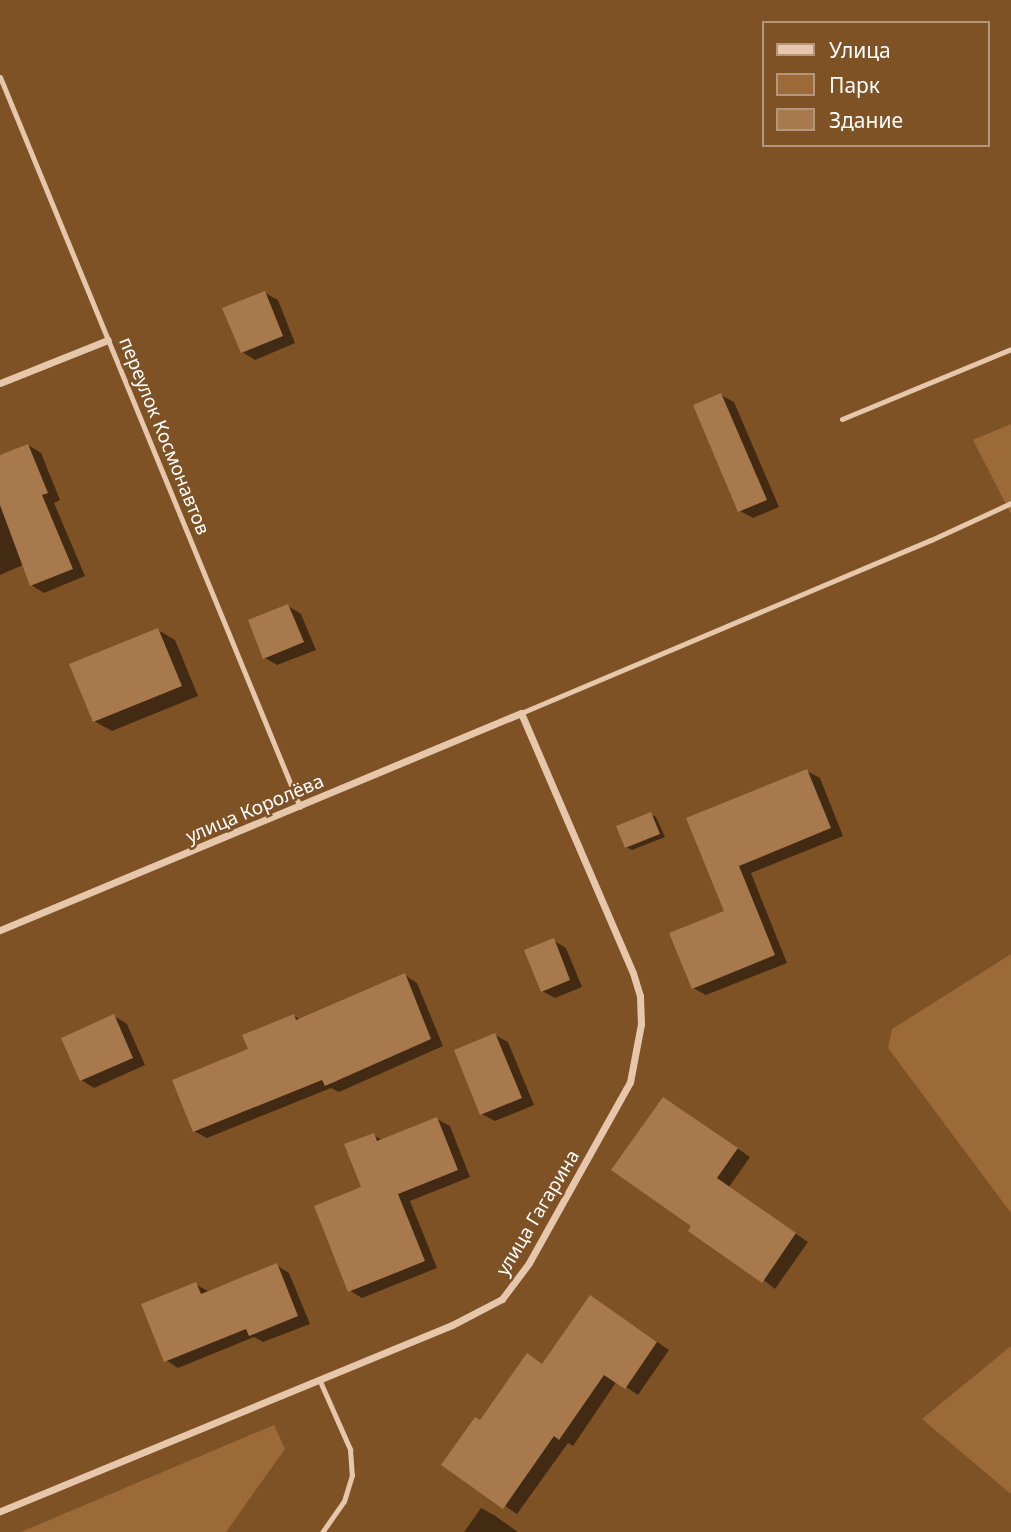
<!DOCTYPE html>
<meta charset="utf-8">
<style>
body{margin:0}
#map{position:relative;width:1011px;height:1532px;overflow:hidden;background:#7f5225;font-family:"Noto Sans",sans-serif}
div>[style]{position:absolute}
.green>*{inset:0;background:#9c6a39}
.shadow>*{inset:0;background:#0007}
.building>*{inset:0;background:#a7794d}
.lane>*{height:5px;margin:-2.5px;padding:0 2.5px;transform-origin:2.5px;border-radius:2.5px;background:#e6c7ab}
.street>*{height:7px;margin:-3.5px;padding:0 3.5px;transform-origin:3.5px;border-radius:3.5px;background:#e6c7ab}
span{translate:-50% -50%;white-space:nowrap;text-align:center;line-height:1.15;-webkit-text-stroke:5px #7f5225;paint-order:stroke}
.street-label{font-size:19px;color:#fff}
.legend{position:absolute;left:762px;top:21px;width:228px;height:126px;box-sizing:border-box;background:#7f5225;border:2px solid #b2977c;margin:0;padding:9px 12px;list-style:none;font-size:21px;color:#fff}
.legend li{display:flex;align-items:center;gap:14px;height:35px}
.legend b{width:35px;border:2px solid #b2977c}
</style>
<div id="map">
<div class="green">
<i style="clip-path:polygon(1011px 424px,1011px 514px,973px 440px)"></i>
<i style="clip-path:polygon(1011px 954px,1011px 1213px,888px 1048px,892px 1029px)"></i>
<i style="clip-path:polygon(1011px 1346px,1011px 1494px,922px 1419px)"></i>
<i style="clip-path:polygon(274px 1425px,285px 1449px,226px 1532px,21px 1532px)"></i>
</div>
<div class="shadow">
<i style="clip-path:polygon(265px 293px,278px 300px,295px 343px,255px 360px,242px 352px)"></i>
<i style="clip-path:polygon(721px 395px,734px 402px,779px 507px,753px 518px,740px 511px)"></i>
<i style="clip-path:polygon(28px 445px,41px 453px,60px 500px,54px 503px,85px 576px,44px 593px,31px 585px,23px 565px,0 575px,0 457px)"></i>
<i style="clip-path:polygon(288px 606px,301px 614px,316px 650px,277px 665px,265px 658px)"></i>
<i style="clip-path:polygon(158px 630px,175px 640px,198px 696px,112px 731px,94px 721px)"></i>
<i style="clip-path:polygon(807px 771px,820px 778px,843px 836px,751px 873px,787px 963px,706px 995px,693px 988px,726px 912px,688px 819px)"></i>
<i style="clip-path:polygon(650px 814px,656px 817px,665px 837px,632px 850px,626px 847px)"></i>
<i style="clip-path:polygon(553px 940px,566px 948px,582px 987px,555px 998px,542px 991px)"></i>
<i style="clip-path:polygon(405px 975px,417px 983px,443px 1046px,339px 1092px,331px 1088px,207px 1138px,194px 1131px,294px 1016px,301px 1020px)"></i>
<i style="clip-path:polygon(114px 1016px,127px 1024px,145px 1065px,94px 1088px,81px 1080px)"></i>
<i style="clip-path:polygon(495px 1035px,508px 1042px,534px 1105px,495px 1121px,482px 1114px)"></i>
<i style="clip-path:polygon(676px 1106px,750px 1157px,729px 1187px,808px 1242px,775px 1289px,694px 1225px)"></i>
<i style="clip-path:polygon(437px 1119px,450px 1126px,470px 1177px,410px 1201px,437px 1268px,362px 1298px,349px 1290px,373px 1135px,384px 1141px)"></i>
<i style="clip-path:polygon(276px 1265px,289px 1273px,310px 1324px,263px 1342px,254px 1337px,178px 1368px,166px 1360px,195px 1284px,208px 1291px)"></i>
<i style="clip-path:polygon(603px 1305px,669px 1350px,638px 1395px,617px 1381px,573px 1446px,568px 1443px,517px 1514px,444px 1465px,481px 1422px,544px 1366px)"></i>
<i style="clip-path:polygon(481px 1508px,494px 1515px,518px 1532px,464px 1532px)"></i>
</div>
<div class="building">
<i style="clip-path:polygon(265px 291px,283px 336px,241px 353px,222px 308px)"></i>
<i style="clip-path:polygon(721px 393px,767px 500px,738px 512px,693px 405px)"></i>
<i style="clip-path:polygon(28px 444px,48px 493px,42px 495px,73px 569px,30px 586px,0 505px,0 455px)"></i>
<i style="clip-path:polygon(288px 604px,304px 642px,263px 659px,248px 620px)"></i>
<i style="clip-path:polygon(158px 628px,182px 686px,93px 722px,69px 664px)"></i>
<i style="clip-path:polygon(807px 769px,831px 828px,739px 866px,775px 955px,692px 989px,669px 933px,724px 911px,686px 818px)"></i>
<i style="clip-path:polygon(651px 812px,660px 834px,625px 848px,616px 826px)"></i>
<i style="clip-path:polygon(554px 938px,570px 980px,541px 992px,524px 950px)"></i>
<i style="clip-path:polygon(405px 973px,431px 1039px,325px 1086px,322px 1080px,193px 1132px,172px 1080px,248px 1049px,242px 1035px,294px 1014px,296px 1020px)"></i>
<i style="clip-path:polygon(114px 1014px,133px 1058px,80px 1081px,61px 1038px)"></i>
<i style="clip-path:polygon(495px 1033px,522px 1098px,480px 1115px,454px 1050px)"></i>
<i style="clip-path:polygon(663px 1097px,738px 1148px,717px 1178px,796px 1233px,762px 1283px,688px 1231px,691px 1226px,611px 1170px)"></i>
<i style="clip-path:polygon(437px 1117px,458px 1170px,398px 1194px,425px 1261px,348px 1292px,314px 1206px,361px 1187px,344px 1144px,374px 1133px,377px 1141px)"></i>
<i style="clip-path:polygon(277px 1263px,298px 1316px,249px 1336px,246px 1329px,164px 1362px,141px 1304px,196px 1282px,201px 1294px)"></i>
<i style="clip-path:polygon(590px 1295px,657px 1342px,625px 1389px,604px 1375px,559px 1440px,554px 1436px,503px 1509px,441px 1465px,475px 1417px,480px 1420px,527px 1353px,542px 1364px)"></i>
</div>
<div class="lane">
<i style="left:0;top:77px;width:789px;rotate:67.66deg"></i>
<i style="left:842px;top:419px;width:183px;rotate:-22.5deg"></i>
<i style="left:521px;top:713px;width:445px;rotate:-22.9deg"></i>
<i style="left:931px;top:540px;width:88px;rotate:-24.8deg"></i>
<i style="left:319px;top:1379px;width:77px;rotate:66.1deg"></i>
<i style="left:350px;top:1449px;width:26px;rotate:86deg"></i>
<i style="left:352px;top:1475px;width:27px;rotate:107deg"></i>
<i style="left:344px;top:1501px;width:38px;rotate:125deg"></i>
</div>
<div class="street">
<i style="left:0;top:383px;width:116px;rotate:-21.7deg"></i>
<i style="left:0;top:930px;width:564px;rotate:-22.61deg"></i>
<i style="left:521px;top:713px;width:283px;rotate:66.7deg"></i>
<i style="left:633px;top:973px;width:24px;rotate:73deg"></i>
<i style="left:640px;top:996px;width:28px;rotate:88deg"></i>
<i style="left:641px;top:1024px;width:59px;rotate:100.7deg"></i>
<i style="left:630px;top:1082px;width:207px;rotate:119.2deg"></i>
<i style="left:529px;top:1263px;width:45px;rotate:126.9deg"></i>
<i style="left:502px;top:1299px;width:56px;rotate:152.5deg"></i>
<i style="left:452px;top:1325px;width:489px;rotate:157.6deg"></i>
</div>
<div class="street-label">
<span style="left:164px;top:436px;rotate:68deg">переулок Космонавтов</span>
<span style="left:255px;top:809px;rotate:-23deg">улица Королёва</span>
<span style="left:538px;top:1213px;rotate:-59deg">улица Гагарина</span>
</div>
<ul class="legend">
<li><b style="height:9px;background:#e6c7ab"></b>Улица</li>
<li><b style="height:19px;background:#9c6a39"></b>Парк</li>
<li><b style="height:19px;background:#a7794d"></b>Здание</li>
</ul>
</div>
